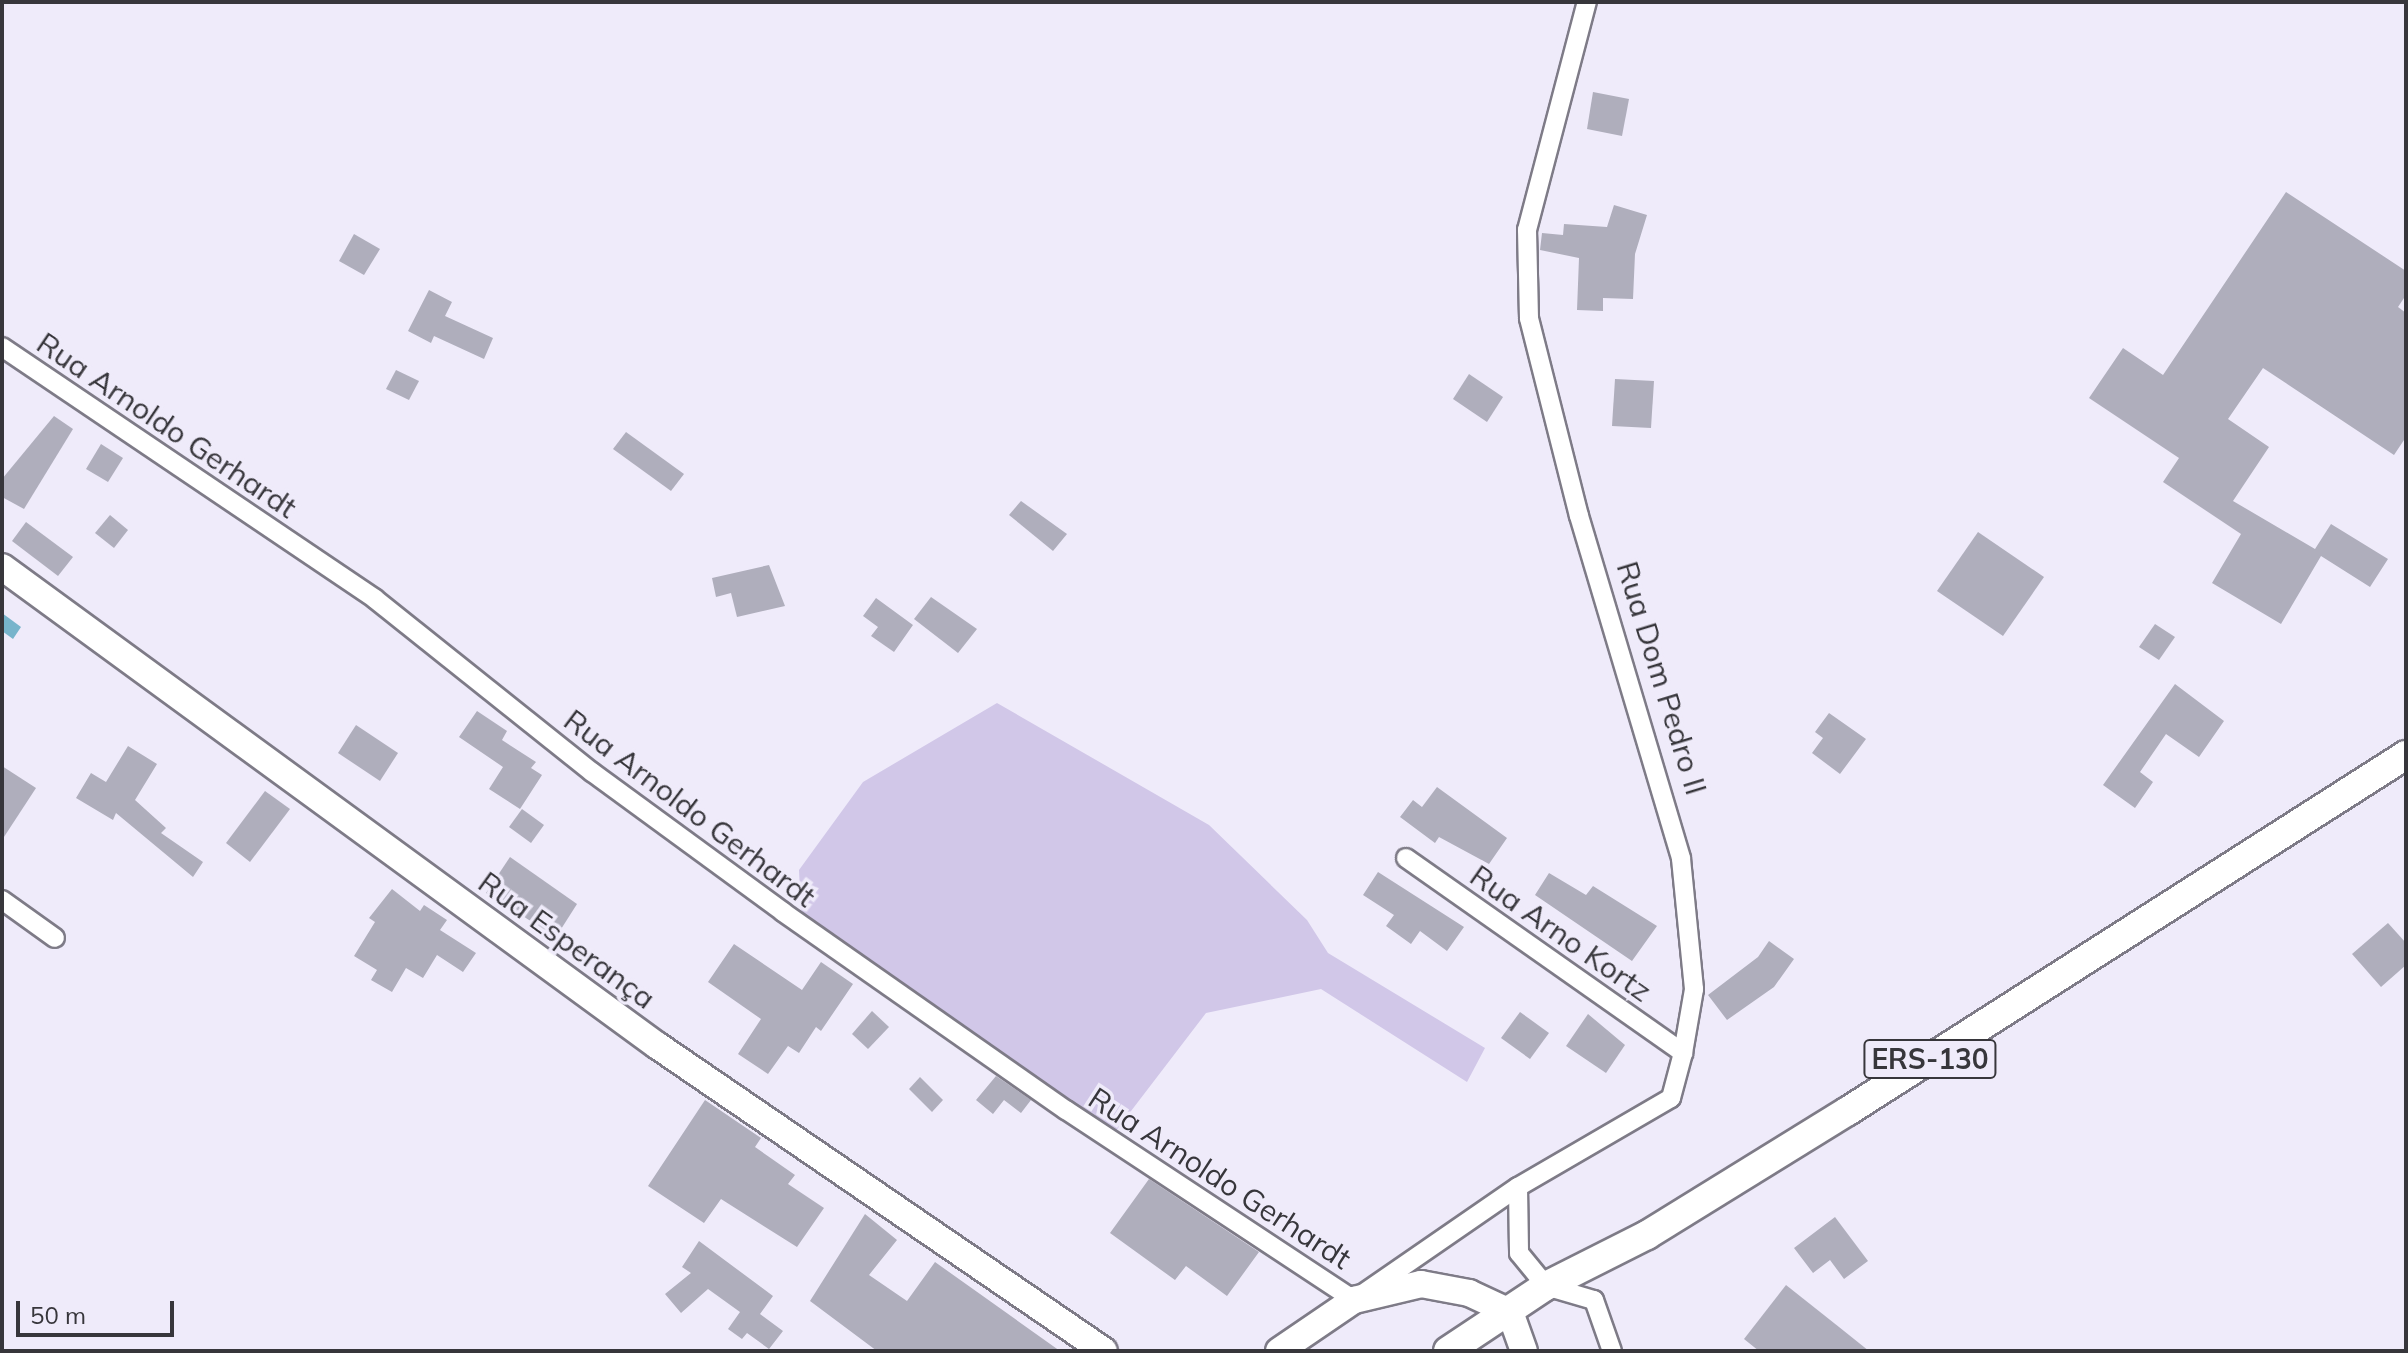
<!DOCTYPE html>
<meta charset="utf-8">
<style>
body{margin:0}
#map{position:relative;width:2408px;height:1353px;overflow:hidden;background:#efebfa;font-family:Mulish,sans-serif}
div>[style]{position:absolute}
.green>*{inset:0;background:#d1c7e8}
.water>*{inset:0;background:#77b4cb}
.building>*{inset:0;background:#afaebc}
.roads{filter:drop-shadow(2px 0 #7e7b87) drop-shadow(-2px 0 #7e7b87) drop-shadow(0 2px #7e7b87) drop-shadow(0 -2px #7e7b87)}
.street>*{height:18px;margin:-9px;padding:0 9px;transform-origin:9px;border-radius:9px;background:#fff}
.secondary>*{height:26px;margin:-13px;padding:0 13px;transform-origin:13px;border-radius:13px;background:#fff}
.primary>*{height:28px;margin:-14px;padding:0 14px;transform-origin:14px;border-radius:14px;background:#fff}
span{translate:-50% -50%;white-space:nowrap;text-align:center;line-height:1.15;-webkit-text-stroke:7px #efebfa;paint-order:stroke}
.shield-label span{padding:2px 6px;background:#efebfa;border:2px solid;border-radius:6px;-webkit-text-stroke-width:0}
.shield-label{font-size:28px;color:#37363b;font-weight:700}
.street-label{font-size:30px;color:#37363b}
.frame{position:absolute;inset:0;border:4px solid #37363b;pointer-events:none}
.scale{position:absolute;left:16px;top:1301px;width:158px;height:36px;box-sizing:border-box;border:4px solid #37363b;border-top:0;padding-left:10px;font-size:24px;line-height:28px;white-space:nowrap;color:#37363b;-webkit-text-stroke:6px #efebfa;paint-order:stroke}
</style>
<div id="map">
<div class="green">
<i style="clip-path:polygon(997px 703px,1209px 825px,1307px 920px,1328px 953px,1485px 1048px,1467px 1082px,1321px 989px,1206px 1013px,1115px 1132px,801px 914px,799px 870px,863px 782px)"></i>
</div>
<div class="water">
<i style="clip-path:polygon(2px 613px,21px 627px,13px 639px,2px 631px)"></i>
</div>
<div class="building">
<i style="clip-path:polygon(1593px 92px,1629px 99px,1622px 136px,1587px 129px)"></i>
<i style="clip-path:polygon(2286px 192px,2406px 271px,2406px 295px,2398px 307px,2406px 313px,2406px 437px,2394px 455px,2263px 368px,2228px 419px,2269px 447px,2233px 501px,2315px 549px,2331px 524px,2388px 559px,2370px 587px,2321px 556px,2281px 624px,2212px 583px,2241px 534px,2163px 482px,2179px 458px,2089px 398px,2123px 348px,2163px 375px)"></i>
<i style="clip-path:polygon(1614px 205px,1647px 215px,1635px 254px,1633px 299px,1603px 298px,1603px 311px,1577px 310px,1579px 258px,1540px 250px,1542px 233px,1563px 235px,1564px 224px,1607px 227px)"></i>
<i style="clip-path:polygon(354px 234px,380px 249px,364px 275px,339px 261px)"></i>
<i style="clip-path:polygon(429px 290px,452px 302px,445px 316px,493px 338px,484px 359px,434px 336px,431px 343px,408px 331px)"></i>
<i style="clip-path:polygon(396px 370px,419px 381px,409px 400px,386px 389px)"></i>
<i style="clip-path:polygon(1469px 374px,1503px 397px,1487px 422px,1453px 399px)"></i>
<i style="clip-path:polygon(1615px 379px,1654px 381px,1651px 428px,1612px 426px)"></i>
<i style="clip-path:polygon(54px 416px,73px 429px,24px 509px,2px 497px,2px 479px)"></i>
<i style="clip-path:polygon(626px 432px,684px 474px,671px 491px,613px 449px)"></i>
<i style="clip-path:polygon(101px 444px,123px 458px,108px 482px,86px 469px)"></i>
<i style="clip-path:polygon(1021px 501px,1067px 534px,1053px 551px,1009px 515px)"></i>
<i style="clip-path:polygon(110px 515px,128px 530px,114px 548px,95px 533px)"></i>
<i style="clip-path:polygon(26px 522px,73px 557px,58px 576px,12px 541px)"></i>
<i style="clip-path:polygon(1978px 532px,2044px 577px,2003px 636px,1937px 591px)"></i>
<i style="clip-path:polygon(769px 565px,785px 606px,737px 617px,731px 593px,716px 597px,712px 578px)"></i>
<i style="clip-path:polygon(931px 597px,977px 629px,958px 653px,914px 619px)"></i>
<i style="clip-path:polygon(876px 598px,913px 625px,894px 652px,871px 636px,878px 627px,863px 616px)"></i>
<i style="clip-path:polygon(2155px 624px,2175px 637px,2159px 660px,2139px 647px)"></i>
<i style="clip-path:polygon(2175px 684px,2224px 721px,2199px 757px,2166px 734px,2140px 772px,2153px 782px,2135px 808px,2103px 785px)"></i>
<i style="clip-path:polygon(477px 711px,507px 731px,502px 740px,536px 762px,531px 768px,542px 775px,520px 809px,489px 789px,503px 767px,459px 737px)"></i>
<i style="clip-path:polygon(1829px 713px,1866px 739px,1840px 774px,1812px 753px,1823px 738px,1815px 732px)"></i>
<i style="clip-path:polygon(356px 725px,398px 753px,380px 781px,338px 753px)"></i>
<i style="clip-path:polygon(128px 746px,157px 764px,135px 800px,166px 828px,161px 833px,203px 862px,193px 877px,116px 813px,113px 820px,76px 798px,91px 773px,106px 782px)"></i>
<i style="clip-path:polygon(2px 766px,36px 788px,2px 840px)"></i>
<i style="clip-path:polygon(1437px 787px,1507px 838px,1489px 864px,1439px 837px,1435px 843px,1400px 817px,1413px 800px,1422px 807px)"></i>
<i style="clip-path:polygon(265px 791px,290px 809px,250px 862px,226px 843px)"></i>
<i style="clip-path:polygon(522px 809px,544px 825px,531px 843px,509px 827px)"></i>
<i style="clip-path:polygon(510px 857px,577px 904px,556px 937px,486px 893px)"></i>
<i style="clip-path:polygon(1378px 872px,1464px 927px,1447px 951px,1420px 931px,1411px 944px,1386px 926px,1394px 915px,1363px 895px)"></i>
<i style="clip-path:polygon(1549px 873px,1586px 895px,1593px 886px,1657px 926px,1632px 961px,1535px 895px)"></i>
<i style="clip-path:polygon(392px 889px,420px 911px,424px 905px,447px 920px,440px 930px,476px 953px,463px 972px,437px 955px,423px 978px,406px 968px,392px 992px,371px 980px,377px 970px,354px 956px,375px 922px,369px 918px)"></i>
<i style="clip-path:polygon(2388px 923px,2406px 943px,2406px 965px,2381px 987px,2352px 954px)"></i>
<i style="clip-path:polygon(1769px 941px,1794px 959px,1774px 987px,1727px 1020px,1708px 995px,1758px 957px)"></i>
<i style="clip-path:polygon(734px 944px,802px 990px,821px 962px,853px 984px,821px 1031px,816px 1027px,799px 1053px,788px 1046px,768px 1074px,738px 1054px,761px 1019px,708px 982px)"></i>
<i style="clip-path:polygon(872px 1011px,889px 1027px,868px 1049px,852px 1034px)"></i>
<i style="clip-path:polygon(1520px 1012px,1549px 1033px,1530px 1059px,1501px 1038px)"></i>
<i style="clip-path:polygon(1588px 1014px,1625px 1045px,1606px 1073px,1566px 1046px)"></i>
<i style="clip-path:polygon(996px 1076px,1031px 1100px,1021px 1113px,1004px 1100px,993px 1114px,976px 1100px)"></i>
<i style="clip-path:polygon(920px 1077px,943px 1100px,932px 1112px,909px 1089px)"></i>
<i style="clip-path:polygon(705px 1100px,761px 1138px,755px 1147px,795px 1175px,788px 1184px,824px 1208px,797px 1247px,721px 1199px,704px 1223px,648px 1186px)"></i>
<i style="clip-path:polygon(1149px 1179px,1259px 1252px,1227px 1296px,1186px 1266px,1175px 1280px,1110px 1233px)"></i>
<i style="clip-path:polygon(865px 1214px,897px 1240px,869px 1275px,907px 1301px,935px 1262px,1060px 1351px,877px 1351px,810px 1301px)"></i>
<i style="clip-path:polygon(1835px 1217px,1868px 1261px,1844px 1279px,1830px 1260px,1813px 1273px,1794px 1248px)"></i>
<i style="clip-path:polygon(699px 1241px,773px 1296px,760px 1314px,783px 1331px,769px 1349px,747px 1333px,742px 1339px,728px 1329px,740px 1312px,708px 1289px,681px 1313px,665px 1294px,691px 1273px,682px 1267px)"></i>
<i style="clip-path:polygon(1786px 1285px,1839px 1327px,1869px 1351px,1759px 1351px,1744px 1339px)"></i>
</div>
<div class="roads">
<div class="street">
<i style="left:2px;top:347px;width:450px;rotate:34deg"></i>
<i style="left:375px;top:599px;width:278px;rotate:38.6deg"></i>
<i style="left:592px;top:772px;width:237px;rotate:36.2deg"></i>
<i style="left:783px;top:912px;width:345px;rotate:35deg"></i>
<i style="left:1066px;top:1110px;width:345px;rotate:33.4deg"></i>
<i style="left:1354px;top:1300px;width:199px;rotate:-34.6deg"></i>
<i style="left:1518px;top:1187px;width:177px;rotate:-30.2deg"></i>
<i style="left:1671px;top:1098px;width:47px;rotate:-75.1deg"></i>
<i style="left:1683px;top:1053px;width:65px;rotate:-80.2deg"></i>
<i style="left:1694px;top:989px;width:132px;rotate:-95.7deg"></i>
<i style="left:1681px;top:858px;width:357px;rotate:-106.6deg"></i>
<i style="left:1579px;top:516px;width:204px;rotate:-104.2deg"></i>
<i style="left:1529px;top:318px;width:88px;rotate:-91.3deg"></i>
<i style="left:1527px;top:230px;width:236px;rotate:-75.3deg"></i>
<i style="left:1406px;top:858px;width:339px;rotate:35.1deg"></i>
<i style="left:2px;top:900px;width:65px;rotate:35.6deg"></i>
<i style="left:1518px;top:1187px;width:66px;rotate:89.1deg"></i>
<i style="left:1519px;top:1253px;width:43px;rotate:50.7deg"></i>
<i style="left:1546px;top:1286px;width:50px;rotate:16.3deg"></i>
<i style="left:1594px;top:1300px;width:54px;rotate:70.6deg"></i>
</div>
<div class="secondary">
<i style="left:2px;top:567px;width:812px;rotate:36.14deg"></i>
<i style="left:658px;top:1046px;width:540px;rotate:34.37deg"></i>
<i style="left:1279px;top:1351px;width:91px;rotate:-34.2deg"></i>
<i style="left:1354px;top:1300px;width:69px;rotate:-13.4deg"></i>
<i style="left:1421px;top:1284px;width:49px;rotate:10.6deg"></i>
<i style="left:1469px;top:1293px;width:45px;rotate:24.9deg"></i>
<i style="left:1510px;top:1312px;width:41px;rotate:70.3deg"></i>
</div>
<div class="primary">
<i style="left:1448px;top:1351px;width:118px;rotate:-33.6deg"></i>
<i style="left:1546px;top:1286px;width:113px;rotate:-26.8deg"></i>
<i style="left:1647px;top:1235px;width:236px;rotate:-31.7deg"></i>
<i style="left:1848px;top:1111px;width:662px;rotate:-32.54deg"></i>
</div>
</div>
<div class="shield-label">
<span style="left:1930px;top:1059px">ERS-130</span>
</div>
<div class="street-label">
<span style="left:167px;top:425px;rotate:34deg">Rua Arnoldo Gerhardt</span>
<span style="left:1662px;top:678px;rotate:73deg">Rua Dom Pedro II</span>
<span style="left:690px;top:808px;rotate:37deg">Rua Arnoldo Gerhardt</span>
<span style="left:1561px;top:933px;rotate:35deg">Rua Arno Kortz</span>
<span style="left:567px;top:940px;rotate:36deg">Rua Esperança</span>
<span style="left:1220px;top:1178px;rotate:33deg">Rua Arnoldo Gerhardt</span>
</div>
<div class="frame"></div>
<div class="scale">50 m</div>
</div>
